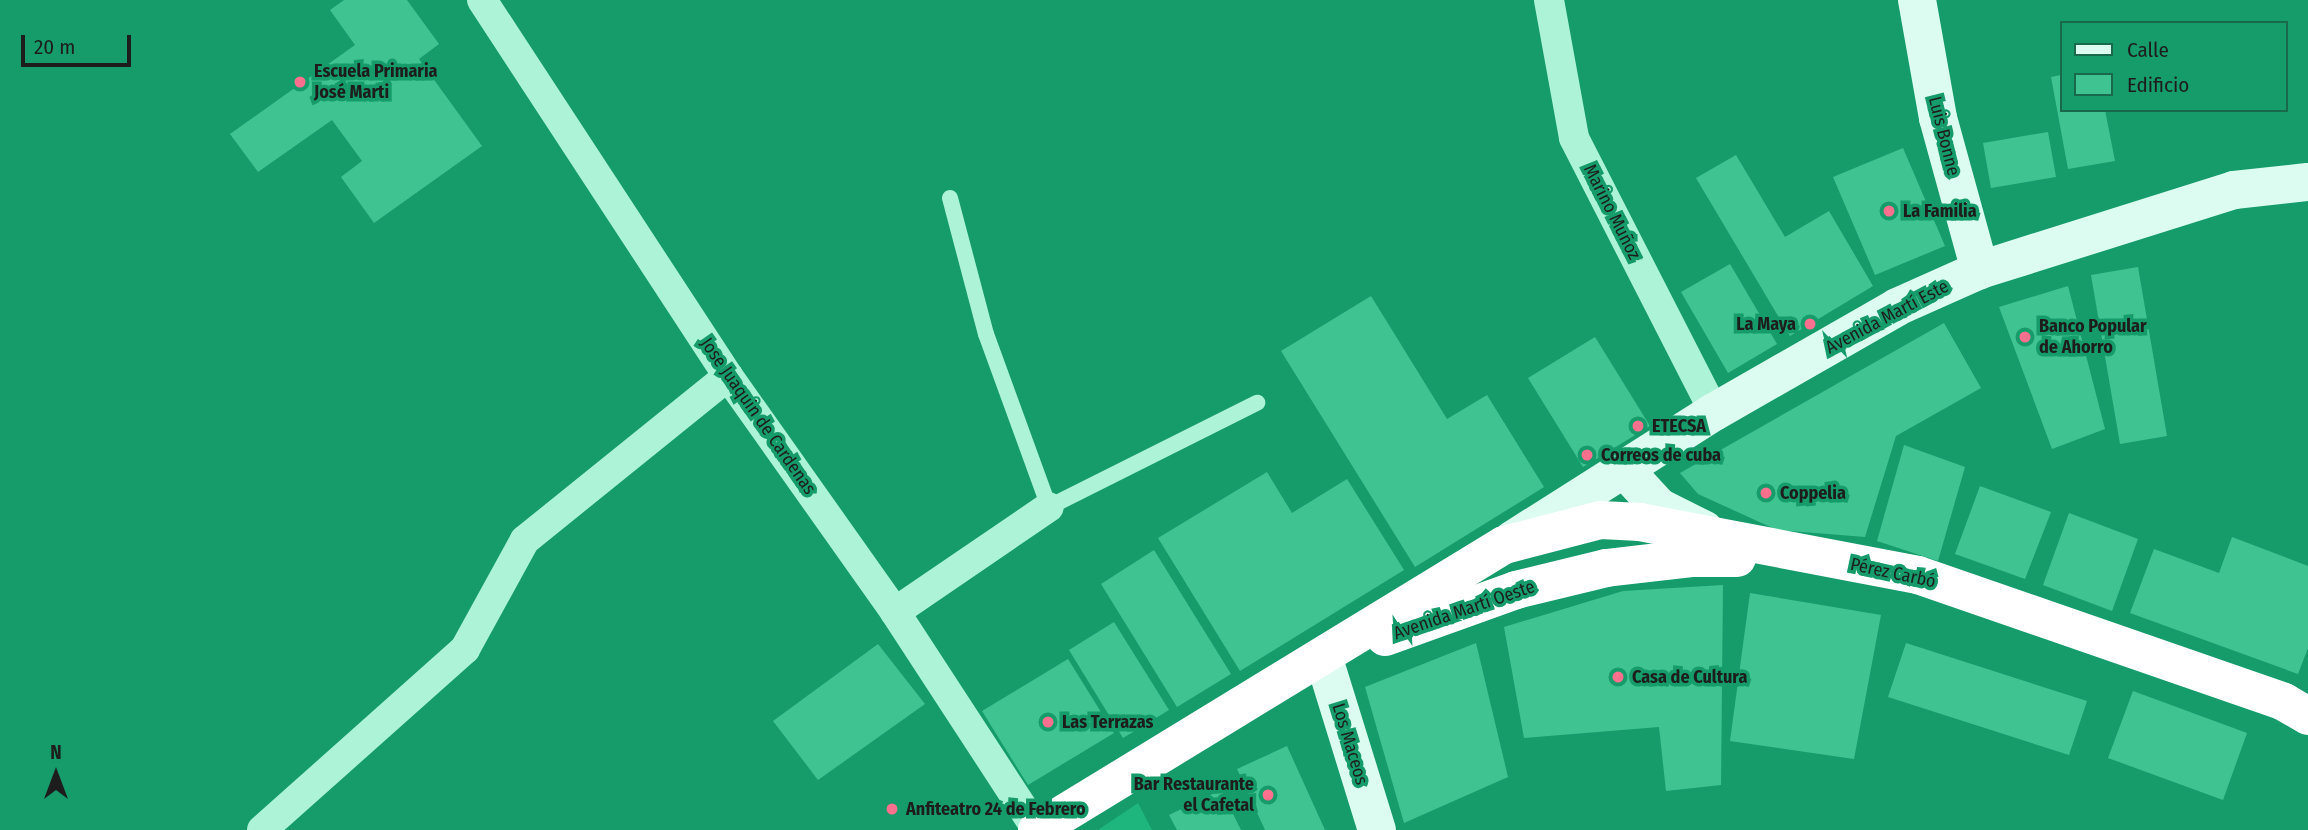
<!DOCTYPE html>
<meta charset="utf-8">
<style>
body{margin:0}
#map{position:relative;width:2308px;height:830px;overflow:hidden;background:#169c6b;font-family:"Fira Sans Condensed",sans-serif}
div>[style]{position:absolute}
.green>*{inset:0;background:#1fb67d}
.building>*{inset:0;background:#3fc391}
.lane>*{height:16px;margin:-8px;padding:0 8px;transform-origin:8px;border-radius:8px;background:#adf3d8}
.street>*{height:30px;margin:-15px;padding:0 15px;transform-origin:15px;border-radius:15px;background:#adf3d8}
.secondary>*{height:38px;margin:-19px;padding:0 19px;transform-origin:19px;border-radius:19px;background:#dcfcf1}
.highway>*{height:38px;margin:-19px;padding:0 19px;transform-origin:19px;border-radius:19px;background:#fff}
.dots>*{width:19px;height:19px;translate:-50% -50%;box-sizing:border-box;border:4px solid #169c6b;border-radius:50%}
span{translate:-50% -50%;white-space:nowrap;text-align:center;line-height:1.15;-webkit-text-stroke:7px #169c6b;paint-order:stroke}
.poi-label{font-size:18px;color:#1d1d1d;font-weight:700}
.left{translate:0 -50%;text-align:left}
.right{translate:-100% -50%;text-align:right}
.street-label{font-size:18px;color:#1d1d1d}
.legend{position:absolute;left:2060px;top:21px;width:228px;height:91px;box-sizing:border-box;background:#169c6b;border:2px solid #19694c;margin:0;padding:9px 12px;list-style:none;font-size:21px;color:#1d1d1d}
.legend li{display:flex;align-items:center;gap:14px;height:35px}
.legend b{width:35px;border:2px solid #19694c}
.north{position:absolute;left:21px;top:739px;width:70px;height:70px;-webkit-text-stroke:5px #169c6b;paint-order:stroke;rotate:0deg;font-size:19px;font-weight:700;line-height:28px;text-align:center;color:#1d1d1d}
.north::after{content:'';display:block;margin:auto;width:24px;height:32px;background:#1d1d1d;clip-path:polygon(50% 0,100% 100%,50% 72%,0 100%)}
.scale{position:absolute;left:21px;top:35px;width:110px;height:32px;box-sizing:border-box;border:4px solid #1d1d1d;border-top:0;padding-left:9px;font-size:21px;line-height:24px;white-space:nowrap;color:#1d1d1d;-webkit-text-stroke:5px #169c6b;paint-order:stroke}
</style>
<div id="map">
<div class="green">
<i style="clip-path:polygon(1138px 803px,1152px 830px,1098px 830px)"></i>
</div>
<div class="building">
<i style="clip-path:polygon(344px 0,407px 0,439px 44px,419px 59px,482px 146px,374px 223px,341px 177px,362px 161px,332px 120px,258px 172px,230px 134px,355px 45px,330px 10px)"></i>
<i style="clip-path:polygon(2061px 75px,2061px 110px,2105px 110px,2115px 161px,2068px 169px,2051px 77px)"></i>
<i style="clip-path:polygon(2048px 132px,2056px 177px,1991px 188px,1983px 143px)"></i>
<i style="clip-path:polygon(1903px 148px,1945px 246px,1875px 275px,1833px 177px)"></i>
<i style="clip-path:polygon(1736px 155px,1785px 237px,1829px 211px,1873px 286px,1790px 336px,1696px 178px)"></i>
<i style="clip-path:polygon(1730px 264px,1777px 344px,1728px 373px,1681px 292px)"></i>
<i style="clip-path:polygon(2138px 267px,2167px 436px,2120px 444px,2091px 275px)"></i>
<i style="clip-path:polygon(2068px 286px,2105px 429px,2052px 449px,1999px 307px)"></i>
<i style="clip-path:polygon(1371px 296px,1447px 419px,1487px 395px,1544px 487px,1415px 567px,1281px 351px)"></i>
<i style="clip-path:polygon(1944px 323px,1981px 388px,1896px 436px,1865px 537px,1777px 530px,1698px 494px,1680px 473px)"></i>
<i style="clip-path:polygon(1595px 337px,1650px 426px,1583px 467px,1528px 378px)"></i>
<i style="clip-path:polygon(1904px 445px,1965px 467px,1938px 561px,1877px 541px)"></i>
<i style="clip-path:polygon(1267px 472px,1292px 513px,1347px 479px,1404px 570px,1240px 671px,1158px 538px)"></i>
<i style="clip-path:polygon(1980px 486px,2051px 512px,2025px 579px,1955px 554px)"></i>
<i style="clip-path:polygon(2069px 513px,2138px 539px,2112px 611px,2043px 585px)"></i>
<i style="clip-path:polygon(2232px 537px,2308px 566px,2308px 648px,2298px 674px,2130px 613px,2154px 549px,2219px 573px)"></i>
<i style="clip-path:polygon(1154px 550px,1231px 674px,1177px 707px,1101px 584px)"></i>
<i style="clip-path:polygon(1723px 585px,1721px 785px,1666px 791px,1659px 727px,1524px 738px,1504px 627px,1623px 591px)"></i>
<i style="clip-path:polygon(1750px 593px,1881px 615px,1854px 759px,1730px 741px)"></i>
<i style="clip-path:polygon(1114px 622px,1169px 710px,1123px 738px,1069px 650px)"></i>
<i style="clip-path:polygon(1476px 643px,1508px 777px,1404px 823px,1365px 687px)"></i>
<i style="clip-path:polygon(1906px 643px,2087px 701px,2069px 755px,1888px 697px)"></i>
<i style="clip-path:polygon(878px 644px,925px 704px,818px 780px,773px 721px)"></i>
<i style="clip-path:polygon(1068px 659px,1114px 733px,1028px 785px,982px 711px)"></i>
<i style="clip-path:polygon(2133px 691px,2247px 733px,2223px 800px,2108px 758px)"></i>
<i style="clip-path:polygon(1287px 746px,1325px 830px,1265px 830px,1237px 769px)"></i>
<i style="clip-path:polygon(1221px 790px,1241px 830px,1177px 830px,1169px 815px)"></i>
</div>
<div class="lane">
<i style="left:950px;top:198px;width:141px;rotate:75.2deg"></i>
<i style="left:986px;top:334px;width:184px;rotate:70deg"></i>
<i style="left:1049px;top:507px;width:233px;rotate:-26.6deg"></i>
</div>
<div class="street">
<i style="left:482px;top:0;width:449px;rotate:56.8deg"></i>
<i style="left:728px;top:376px;width:289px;rotate:54.7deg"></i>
<i style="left:895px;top:612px;width:260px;rotate:56.9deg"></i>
<i style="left:1549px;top:0;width:140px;rotate:79.7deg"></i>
<i style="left:1574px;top:138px;width:308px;rotate:62.9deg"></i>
<i style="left:895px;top:612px;width:186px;rotate:-34.3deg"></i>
<i style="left:262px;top:830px;width:272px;rotate:-41.7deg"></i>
<i style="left:465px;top:649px;width:124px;rotate:-61.2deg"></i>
<i style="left:525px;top:540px;width:261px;rotate:-38.9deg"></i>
</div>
<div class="secondary">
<i style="left:1917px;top:0;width:120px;rotate:79.9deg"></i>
<i style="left:1938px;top:118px;width:158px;rotate:74.6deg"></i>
<i style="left:1623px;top:468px;width:53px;rotate:47.3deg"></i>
<i style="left:1659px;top:507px;width:51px;rotate:26.6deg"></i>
<i style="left:1512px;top:540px;width:239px;rotate:-32.4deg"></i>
<i style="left:1714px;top:412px;width:211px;rotate:-29.8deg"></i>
<i style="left:1897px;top:307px;width:91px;rotate:-24deg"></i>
<i style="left:1980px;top:270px;width:266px;rotate:-17.5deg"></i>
<i style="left:2234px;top:190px;width:74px;rotate:-6.2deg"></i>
<i style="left:1324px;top:659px;width:179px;rotate:72.8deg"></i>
</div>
<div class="highway">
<i style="left:1385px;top:637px;width:139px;rotate:-19.7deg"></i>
<i style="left:1516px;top:590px;width:93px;rotate:-13.7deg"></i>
<i style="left:1606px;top:568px;width:88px;rotate:-6.6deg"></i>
<i style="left:1693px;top:558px;width:44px"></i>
<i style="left:1037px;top:830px;width:547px;rotate:-31.39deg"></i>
<i style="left:1504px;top:545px;width:100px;rotate:-14.5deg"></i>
<i style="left:1601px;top:520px;width:39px;rotate:3deg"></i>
<i style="left:1640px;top:522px;width:283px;rotate:10.8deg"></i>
<i style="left:1918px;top:575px;width:387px;rotate:19.1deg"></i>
<i style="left:2284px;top:702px;width:28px;rotate:30deg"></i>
</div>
<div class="dots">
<i style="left:300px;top:82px;background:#ff6f8e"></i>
<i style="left:1889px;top:211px;background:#ff6f8e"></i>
<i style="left:1810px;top:324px;background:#ff6f8e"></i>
<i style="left:2025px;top:337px;background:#ff6f8e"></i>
<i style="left:1638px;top:426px;background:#ff6f8e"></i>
<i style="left:1587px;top:455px;background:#ff6f8e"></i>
<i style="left:1766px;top:493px;background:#ff6f8e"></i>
<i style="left:1618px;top:677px;background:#ff6f8e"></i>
<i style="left:1048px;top:722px;background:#ff6f8e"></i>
<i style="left:1268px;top:795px;background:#ff6f8e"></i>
<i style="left:892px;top:809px;background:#ff6f8e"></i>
</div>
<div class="poi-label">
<span class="left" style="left:314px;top:82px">Escuela Primaria<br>José Marti</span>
<span class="left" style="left:1903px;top:211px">La Familia</span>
<span class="right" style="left:1796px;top:324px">La Maya</span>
<span class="left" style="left:2039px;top:337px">Banco Popular<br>de Ahorro</span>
<span class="left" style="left:1652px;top:426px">ETECSA</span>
<span class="left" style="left:1601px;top:455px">Correos de cuba</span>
<span class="left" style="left:1780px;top:493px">Coppelia</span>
<span class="left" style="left:1632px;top:677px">Casa de Cultura</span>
<span class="left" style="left:1062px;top:722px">Las Terrazas</span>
<span class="right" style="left:1254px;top:795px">Bar Restaurante<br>el Cafetal</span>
<span class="left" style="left:906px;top:809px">Anfiteatro 24 de Febrero</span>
</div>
<div class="street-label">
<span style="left:1944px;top:136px;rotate:76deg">Luis Bonne</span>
<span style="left:1612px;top:212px;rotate:63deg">Marino Muñoz</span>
<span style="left:1887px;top:317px;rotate:-28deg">Avenida Martí Este</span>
<span style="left:758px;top:416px;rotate:55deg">Jose Juaquin de Cardenas</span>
<span style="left:1893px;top:573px;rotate:12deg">Pérez Carbó</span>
<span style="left:1464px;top:610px;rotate:-19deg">Avenida Martí Oeste</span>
<span style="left:1350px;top:744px;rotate:73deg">Los Maceos</span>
</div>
<ul class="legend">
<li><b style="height:9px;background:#dcfcf1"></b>Calle</li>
<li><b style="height:19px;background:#3fc391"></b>Edificio</li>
</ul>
<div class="north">N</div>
<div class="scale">20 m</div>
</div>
